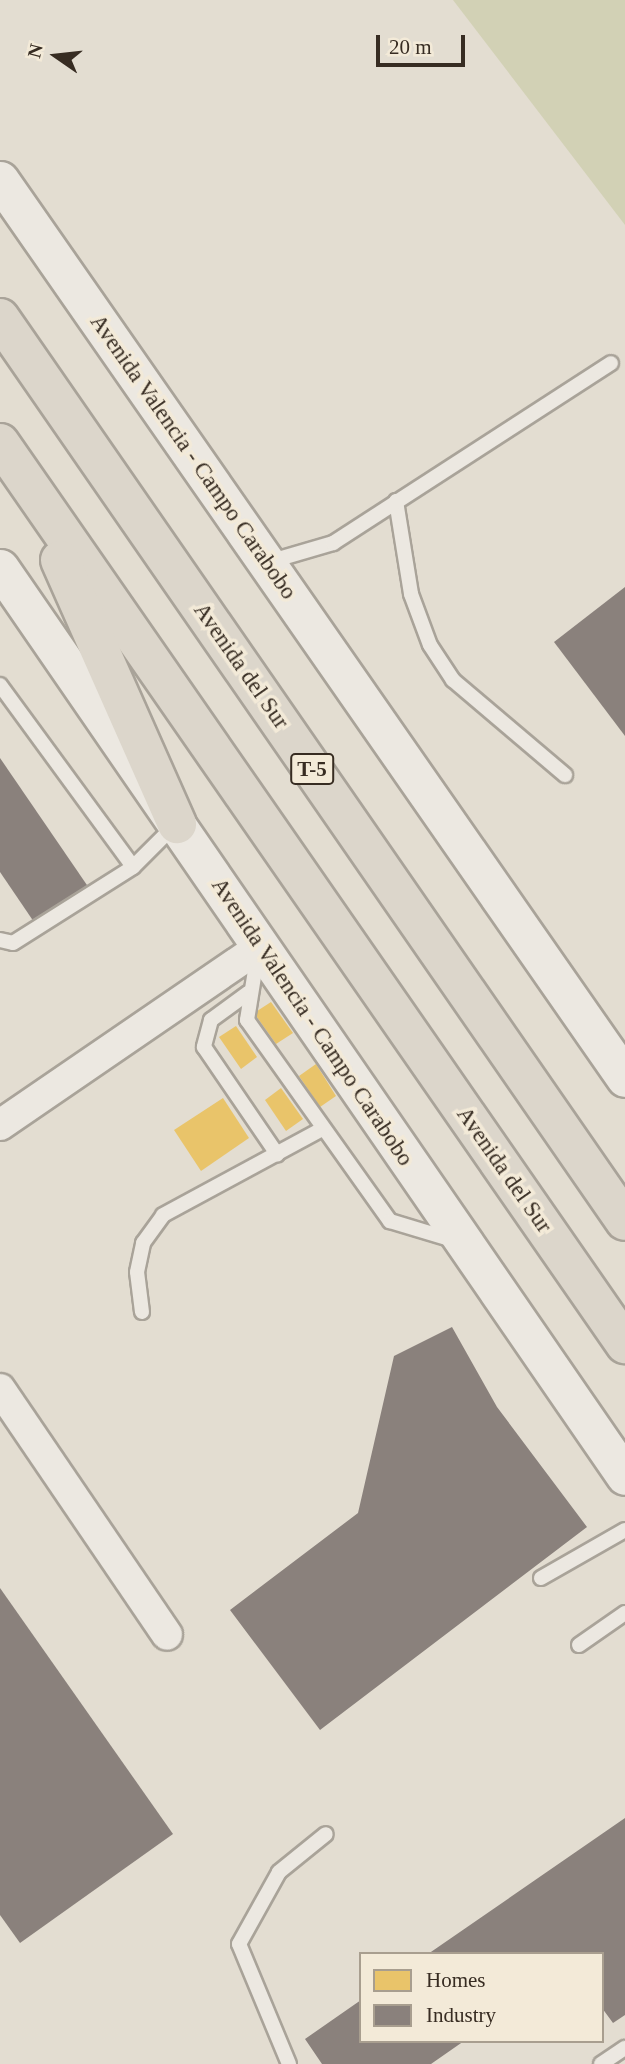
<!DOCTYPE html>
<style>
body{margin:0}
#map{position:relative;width:625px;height:2064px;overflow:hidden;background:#e3ddd1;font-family:"Times New Roman",serif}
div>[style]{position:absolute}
.green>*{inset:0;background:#d2d1b5}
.homes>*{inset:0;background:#e9c46a}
.industry>*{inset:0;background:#8a817c}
.roads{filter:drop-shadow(2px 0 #a9a399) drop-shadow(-2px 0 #a9a399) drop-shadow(0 2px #a9a399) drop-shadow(0 -2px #a9a399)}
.service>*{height:14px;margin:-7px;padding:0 7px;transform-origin:7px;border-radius:7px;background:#ece8e1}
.minor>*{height:30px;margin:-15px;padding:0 15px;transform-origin:15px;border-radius:15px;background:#ece8e1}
.tertiary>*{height:37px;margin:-18.5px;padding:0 18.5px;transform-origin:18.5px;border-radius:18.5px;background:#ece8e1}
.trunk>*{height:38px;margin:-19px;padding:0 19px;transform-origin:19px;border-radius:19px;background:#dcd6cb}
span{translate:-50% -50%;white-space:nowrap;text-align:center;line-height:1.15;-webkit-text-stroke:7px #f3ead8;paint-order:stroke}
.shield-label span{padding:2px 5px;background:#f3ead8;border:2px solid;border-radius:5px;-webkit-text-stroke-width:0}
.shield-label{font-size:21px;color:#372c22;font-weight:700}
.street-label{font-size:23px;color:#372c22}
.legend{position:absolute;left:359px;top:1952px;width:245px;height:91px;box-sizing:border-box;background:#f3ead8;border:2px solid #a89e8f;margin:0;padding:9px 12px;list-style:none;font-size:21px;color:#372c22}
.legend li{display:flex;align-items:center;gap:14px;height:35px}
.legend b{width:35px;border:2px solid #a89e8f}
.north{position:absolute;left:21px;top:21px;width:70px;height:70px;-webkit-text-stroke:5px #f3ead8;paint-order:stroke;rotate:284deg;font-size:19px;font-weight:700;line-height:28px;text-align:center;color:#372c22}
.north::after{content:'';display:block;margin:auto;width:24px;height:32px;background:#372c22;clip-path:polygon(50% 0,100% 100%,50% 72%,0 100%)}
.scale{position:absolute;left:376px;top:35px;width:89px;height:32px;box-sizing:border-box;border:4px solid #372c22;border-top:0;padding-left:9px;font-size:21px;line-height:24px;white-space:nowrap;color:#372c22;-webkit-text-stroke:5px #f3ead8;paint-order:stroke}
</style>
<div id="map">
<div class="green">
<i style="clip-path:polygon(453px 0,625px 0,625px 225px)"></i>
</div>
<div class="homes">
<i style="clip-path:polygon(271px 1002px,293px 1033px,276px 1044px,254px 1013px)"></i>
<i style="clip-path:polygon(236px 1026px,257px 1057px,241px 1069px,219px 1037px)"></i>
<i style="clip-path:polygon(316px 1064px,336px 1096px,320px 1107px,299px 1076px)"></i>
<i style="clip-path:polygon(281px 1088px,303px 1119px,286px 1131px,265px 1100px)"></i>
<i style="clip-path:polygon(223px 1098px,249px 1138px,201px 1171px,174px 1130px)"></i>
</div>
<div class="industry">
<i style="clip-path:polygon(625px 587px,625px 736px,554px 642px)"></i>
<i style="clip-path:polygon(0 758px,89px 888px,36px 925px,0 872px)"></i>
<i style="clip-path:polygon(452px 1327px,497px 1407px,587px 1527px,320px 1730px,230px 1610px,358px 1513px,394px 1356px)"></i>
<i style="clip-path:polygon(0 1588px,173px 1834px,20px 1943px,0 1915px)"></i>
<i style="clip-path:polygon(625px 1818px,625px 2015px,613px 2023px,602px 2008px,602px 1954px,428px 1954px)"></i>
<i style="clip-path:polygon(361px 2000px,361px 2041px,464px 2041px,431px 2064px,322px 2064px,305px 2039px)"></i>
</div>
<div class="roads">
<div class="service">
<i style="left:396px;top:501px;width:94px;rotate:80.8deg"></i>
<i style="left:411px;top:594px;width:54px;rotate:69.6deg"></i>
<i style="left:430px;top:645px;width:42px;rotate:56.7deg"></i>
<i style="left:453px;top:680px;width:147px;rotate:40.3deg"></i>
<i style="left:268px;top:562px;width:68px;rotate:-16.3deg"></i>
<i style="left:333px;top:543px;width:331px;rotate:-32.9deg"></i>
<i style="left:0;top:685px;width:225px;rotate:53.8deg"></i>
<i style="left:0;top:940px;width:13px;rotate:13deg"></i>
<i style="left:13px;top:943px;width:142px;rotate:-32.3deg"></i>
<i style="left:133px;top:867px;width:61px;rotate:-45deg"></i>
<i style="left:258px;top:952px;width:69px;rotate:99.2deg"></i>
<i style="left:247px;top:1020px;width:247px;rotate:54.6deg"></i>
<i style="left:390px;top:1221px;width:66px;rotate:16.8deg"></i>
<i style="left:248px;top:993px;width:46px;rotate:143.9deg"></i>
<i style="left:211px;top:1020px;width:28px;rotate:105deg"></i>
<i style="left:204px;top:1047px;width:130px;rotate:55.7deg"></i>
<i style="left:142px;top:1312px;width:40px;rotate:-97.1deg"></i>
<i style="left:137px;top:1272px;width:30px;rotate:-78deg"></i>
<i style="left:143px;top:1243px;width:34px;rotate:-54deg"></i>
<i style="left:163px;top:1215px;width:181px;rotate:-28.4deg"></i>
<i style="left:541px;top:1578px;width:97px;rotate:-29.7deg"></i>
<i style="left:579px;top:1645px;width:56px;rotate:-34.8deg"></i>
<i style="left:289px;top:2064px;width:130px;rotate:-112.6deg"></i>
<i style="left:239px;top:1944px;width:82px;rotate:-60.9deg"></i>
<i style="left:279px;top:1872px;width:60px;rotate:-39deg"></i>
<i style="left:601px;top:2064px;width:29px;rotate:-34deg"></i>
</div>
<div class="minor">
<i style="left:0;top:1125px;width:315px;rotate:-34.4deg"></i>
<i style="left:0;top:1389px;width:297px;rotate:55.8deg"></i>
</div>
<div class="tertiary">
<i style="left:0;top:180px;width:1094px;rotate:55.16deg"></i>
<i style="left:0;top:568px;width:1102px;rotate:55.46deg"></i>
</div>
<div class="trunk">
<i style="left:0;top:318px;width:1098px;rotate:55.31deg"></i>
<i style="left:0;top:443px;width:1097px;rotate:55.25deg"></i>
<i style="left:60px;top:560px;width:289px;rotate:66.1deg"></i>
</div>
</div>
<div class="shield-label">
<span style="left:312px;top:769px">T-5</span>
</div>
<div class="street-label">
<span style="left:193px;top:457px;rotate:55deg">Avenida Valencia - Campo Carabobo</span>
<span style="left:241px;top:666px;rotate:55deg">Avenida del Sur</span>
<span style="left:312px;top:1022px;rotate:56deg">Avenida Valencia - Campo Carabobo</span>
<span style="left:504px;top:1170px;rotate:55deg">Avenida del Sur</span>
</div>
<ul class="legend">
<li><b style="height:19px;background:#e9c46a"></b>Homes</li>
<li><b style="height:19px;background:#8a817c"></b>Industry</li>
</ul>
<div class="north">N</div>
<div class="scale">20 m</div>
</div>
